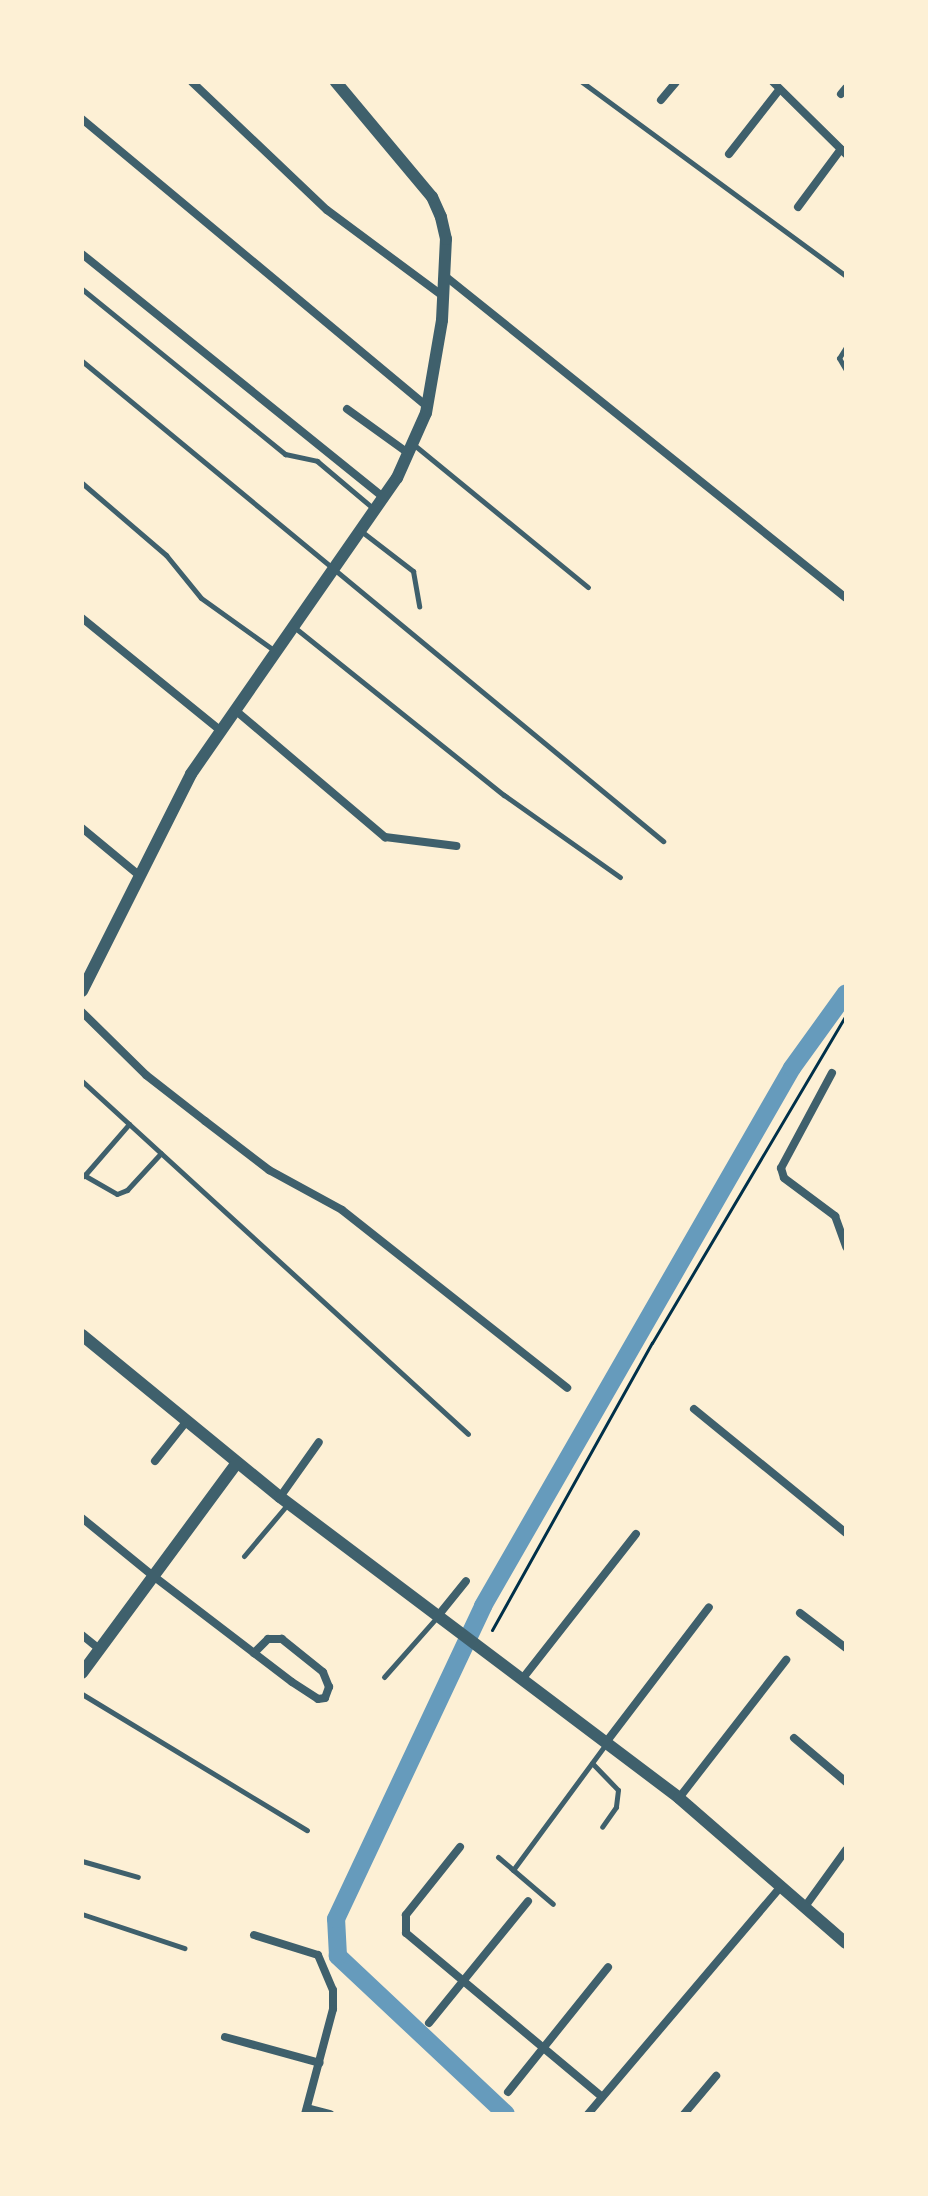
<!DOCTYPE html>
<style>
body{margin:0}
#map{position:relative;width:928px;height:2196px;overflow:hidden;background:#fdf0d5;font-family:Lato,sans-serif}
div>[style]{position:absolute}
.canal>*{height:18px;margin:-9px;padding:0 9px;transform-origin:9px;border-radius:9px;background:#669bbc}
.path>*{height:3px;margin:-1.5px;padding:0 1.5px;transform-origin:1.5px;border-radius:1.5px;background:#003049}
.service>*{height:5px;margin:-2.5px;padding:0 2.5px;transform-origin:2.5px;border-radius:2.5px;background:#3f606c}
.minor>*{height:8px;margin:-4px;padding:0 4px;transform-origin:4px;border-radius:4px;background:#3f606c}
.tertiary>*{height:12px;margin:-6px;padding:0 6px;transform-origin:6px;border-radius:6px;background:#3f606c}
span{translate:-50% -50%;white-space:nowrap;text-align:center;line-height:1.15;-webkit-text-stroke:6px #fdf0d5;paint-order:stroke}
.frame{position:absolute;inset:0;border:84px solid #fdf0d5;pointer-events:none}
</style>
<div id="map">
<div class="canal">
<i style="left:506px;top:2114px;width:231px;rotate:-136.8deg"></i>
<i style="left:338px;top:1956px;width:37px;rotate:-93deg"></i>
<i style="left:336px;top:1919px;width:346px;rotate:-64.8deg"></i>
<i style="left:483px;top:1606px;width:620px;rotate:-60.13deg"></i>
<i style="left:792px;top:1068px;width:92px;rotate:-54.2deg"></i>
</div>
<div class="path">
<i style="left:492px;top:1630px;width:329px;rotate:-60.9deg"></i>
<i style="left:652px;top:1343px;width:381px;rotate:-59.4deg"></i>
</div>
<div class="service">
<i style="left:582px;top:82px;width:328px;rotate:36.3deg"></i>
<i style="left:82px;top:289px;width:262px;rotate:39.1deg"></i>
<i style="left:285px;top:454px;width:33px;rotate:12deg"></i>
<i style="left:317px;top:461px;width:75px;rotate:40.1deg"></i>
<i style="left:846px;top:347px;width:13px;rotate:122deg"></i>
<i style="left:839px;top:358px;width:14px;rotate:60deg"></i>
<i style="left:82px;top:361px;width:754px;rotate:39.56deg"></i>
<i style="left:413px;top:444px;width:226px;rotate:39.3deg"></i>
<i style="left:82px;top:483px;width:111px;rotate:40.6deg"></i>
<i style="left:166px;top:555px;width:55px;rotate:50.9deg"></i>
<i style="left:201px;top:598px;width:91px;rotate:35.6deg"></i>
<i style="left:361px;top:531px;width:66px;rotate:37.6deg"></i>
<i style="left:413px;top:571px;width:36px;rotate:80deg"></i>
<i style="left:294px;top:627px;width:269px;rotate:38.7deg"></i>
<i style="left:504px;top:795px;width:142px;rotate:35.3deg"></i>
<i style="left:82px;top:1081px;width:523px;rotate:42.44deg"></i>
<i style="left:82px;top:1174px;width:40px;rotate:29.7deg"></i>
<i style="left:117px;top:1194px;width:11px;rotate:-22deg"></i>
<i style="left:127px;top:1190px;width:50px;rotate:-47.4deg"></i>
<i style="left:84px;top:1176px;width:69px;rotate:-49.1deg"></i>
<i style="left:244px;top:1556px;width:67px;rotate:-49.9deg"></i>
<i style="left:384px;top:1677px;width:80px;rotate:-48.5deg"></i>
<i style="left:82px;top:1694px;width:263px;rotate:31.2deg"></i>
<i style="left:592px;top:1763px;width:37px;rotate:46deg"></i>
<i style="left:618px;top:1790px;width:17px;rotate:97deg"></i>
<i style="left:616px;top:1807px;width:24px;rotate:125deg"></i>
<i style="left:498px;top:1857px;width:72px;rotate:40.5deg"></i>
<i style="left:82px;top:1861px;width:58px;rotate:15.9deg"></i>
<i style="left:513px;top:1870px;width:155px;rotate:-53.6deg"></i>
<i style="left:82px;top:1914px;width:108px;rotate:18.4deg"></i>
</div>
<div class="minor">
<i style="left:192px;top:82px;width:186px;rotate:43.5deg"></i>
<i style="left:327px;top:210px;width:146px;rotate:36.6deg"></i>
<i style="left:773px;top:82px;width:103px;rotate:44.6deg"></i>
<i style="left:841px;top:94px;width:8px;rotate:-50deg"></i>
<i style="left:661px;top:100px;width:23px;rotate:-50deg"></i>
<i style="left:82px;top:119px;width:449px;rotate:39.8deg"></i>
<i style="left:729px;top:154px;width:81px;rotate:-52deg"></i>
<i style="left:798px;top:207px;width:72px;rotate:-53.4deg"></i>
<i style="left:82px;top:254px;width:387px;rotate:38.9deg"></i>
<i style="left:445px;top:276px;width:514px;rotate:38.76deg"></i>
<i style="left:347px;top:409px;width:75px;rotate:35.8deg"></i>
<i style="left:82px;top:618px;width:179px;rotate:39.1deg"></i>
<i style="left:235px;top:710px;width:197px;rotate:40.3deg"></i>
<i style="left:385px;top:837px;width:72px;rotate:7.2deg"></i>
<i style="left:82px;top:828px;width:75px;rotate:39.6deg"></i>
<i style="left:82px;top:1012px;width:90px;rotate:44.5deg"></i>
<i style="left:146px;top:1075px;width:75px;rotate:37.9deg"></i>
<i style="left:205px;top:1121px;width:81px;rotate:37.4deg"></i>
<i style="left:269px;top:1170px;width:83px;rotate:28.7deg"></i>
<i style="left:342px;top:1210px;width:287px;rotate:38.3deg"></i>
<i style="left:832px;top:1073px;width:108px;rotate:118.2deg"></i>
<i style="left:781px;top:1168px;width:10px;rotate:73deg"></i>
<i style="left:784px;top:1178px;width:64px;rotate:36.7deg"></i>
<i style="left:835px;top:1216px;width:33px;rotate:70deg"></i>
<i style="left:694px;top:1409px;width:196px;rotate:39.2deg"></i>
<i style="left:155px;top:1461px;width:50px;rotate:-51.5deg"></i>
<i style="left:280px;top:1497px;width:67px;rotate:-54.7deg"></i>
<i style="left:82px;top:1518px;width:90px;rotate:39.2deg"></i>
<i style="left:152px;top:1575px;width:176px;rotate:37.4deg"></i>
<i style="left:292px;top:1682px;width:31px;rotate:33deg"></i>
<i style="left:318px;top:1699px;width:7px;rotate:-8deg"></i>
<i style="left:325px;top:1698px;width:12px;rotate:-70deg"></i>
<i style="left:329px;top:1687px;width:16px;rotate:-112deg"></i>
<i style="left:323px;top:1672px;width:53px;rotate:-141.2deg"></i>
<i style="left:282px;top:1639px;width:14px;rotate:180deg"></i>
<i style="left:268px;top:1639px;width:20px;rotate:135deg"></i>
<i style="left:800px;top:1613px;width:58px;rotate:37.3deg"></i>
<i style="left:437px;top:1617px;width:46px;rotate:-51.1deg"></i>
<i style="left:82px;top:1635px;width:22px;rotate:39deg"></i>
<i style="left:523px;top:1678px;width:183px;rotate:-51.9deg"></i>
<i style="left:794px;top:1738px;width:68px;rotate:40.2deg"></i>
<i style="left:607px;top:1741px;width:168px;rotate:-52.7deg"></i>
<i style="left:679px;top:1798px;width:175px;rotate:-52.2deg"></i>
<i style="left:460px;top:1847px;width:87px;rotate:128.5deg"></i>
<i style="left:406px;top:1915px;width:18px;rotate:90deg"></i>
<i style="left:406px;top:1933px;width:254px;rotate:39.9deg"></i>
<i style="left:804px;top:1908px;width:72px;rotate:-54.1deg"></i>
<i style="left:254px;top:1935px;width:67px;rotate:17.4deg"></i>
<i style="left:318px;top:1955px;width:38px;rotate:67deg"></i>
<i style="left:333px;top:1990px;width:19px;rotate:90deg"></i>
<i style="left:333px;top:2009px;width:109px;rotate:104.9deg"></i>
<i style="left:429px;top:2023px;width:157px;rotate:-50.9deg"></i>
<i style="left:225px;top:2037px;width:98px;rotate:15.3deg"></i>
<i style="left:508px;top:2092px;width:160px;rotate:-51.3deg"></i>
<i style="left:307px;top:2108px;width:24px;rotate:15deg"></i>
<i style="left:588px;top:2114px;width:297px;rotate:-49.7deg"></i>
<i style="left:684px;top:2114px;width:50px;rotate:-49.9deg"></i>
</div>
<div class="tertiary">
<i style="left:82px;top:991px;width:243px;rotate:-63.3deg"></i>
<i style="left:191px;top:774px;width:361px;rotate:-55.2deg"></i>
<i style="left:397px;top:478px;width:71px;rotate:-66deg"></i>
<i style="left:426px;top:413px;width:94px;rotate:-80.2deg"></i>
<i style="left:442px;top:320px;width:81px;rotate:-87.2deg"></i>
<i style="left:446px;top:239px;width:23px;rotate:-103deg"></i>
<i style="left:441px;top:217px;width:22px;rotate:-114deg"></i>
<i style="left:432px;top:197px;width:150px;rotate:-129.9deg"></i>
<i style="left:82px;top:1335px;width:256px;rotate:39.3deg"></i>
<i style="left:280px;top:1497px;width:500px;rotate:37deg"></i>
<i style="left:679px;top:1798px;width:221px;rotate:41deg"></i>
<i style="left:82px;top:1673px;width:261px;rotate:-53.6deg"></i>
</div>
<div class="frame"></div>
</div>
